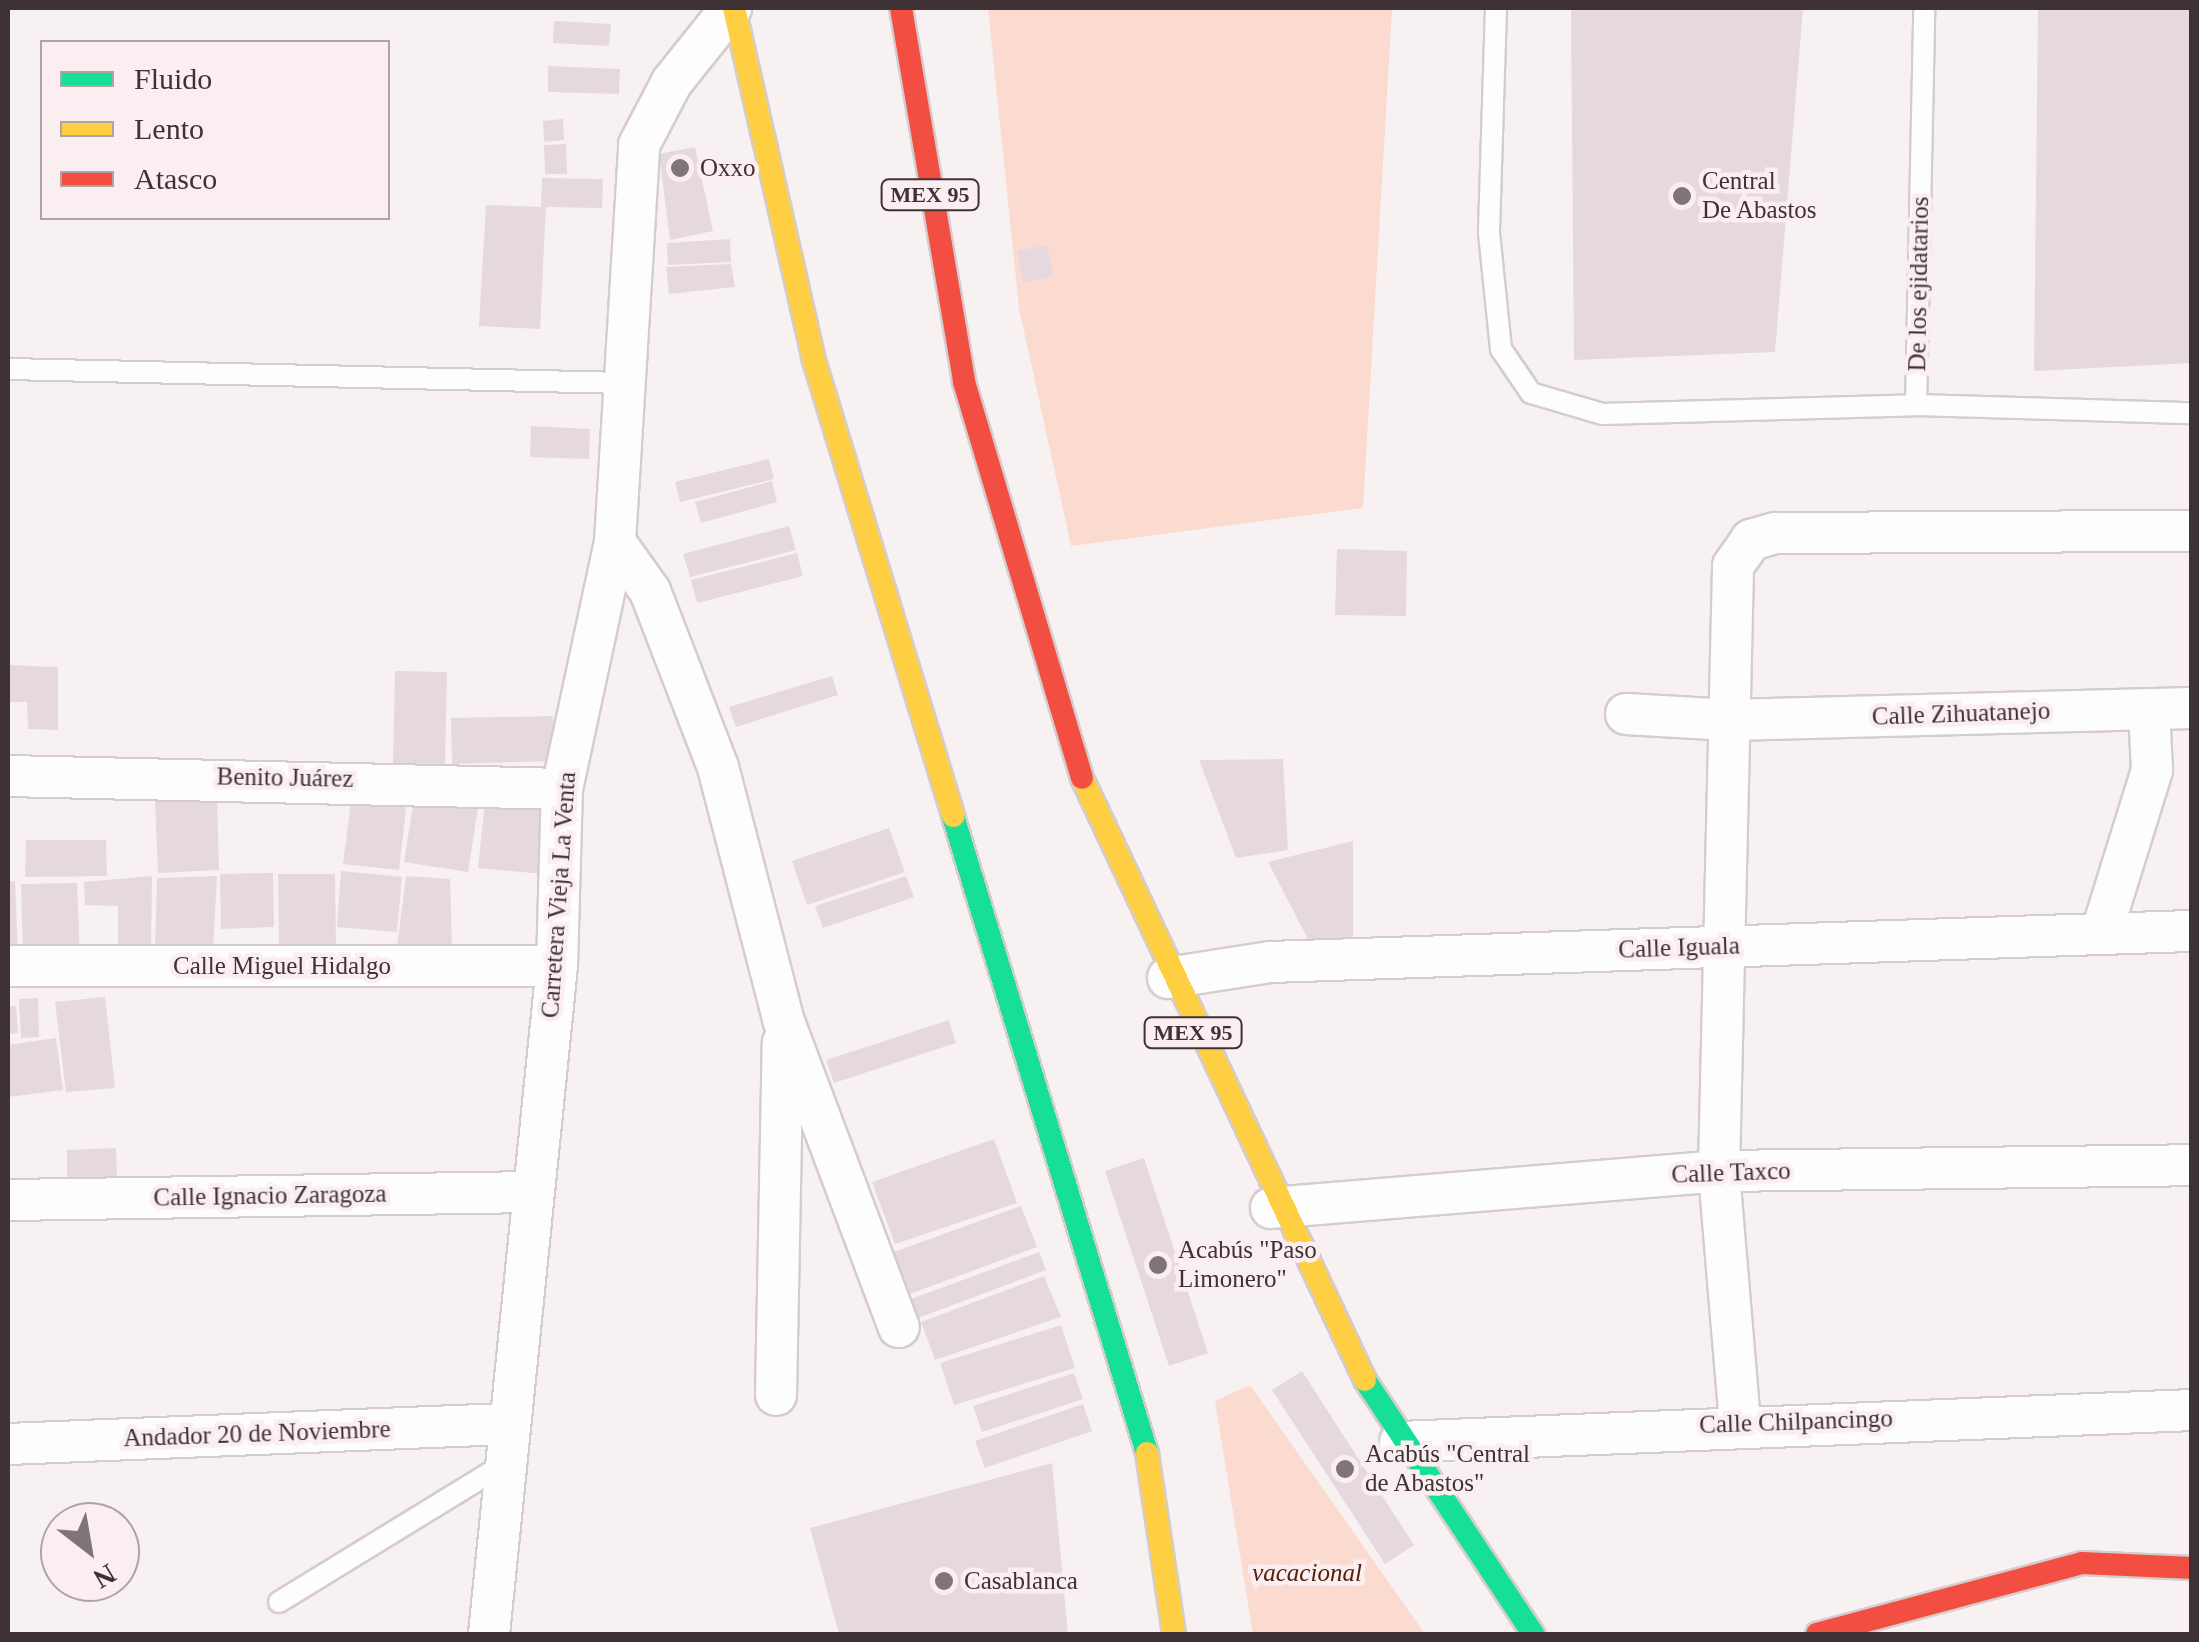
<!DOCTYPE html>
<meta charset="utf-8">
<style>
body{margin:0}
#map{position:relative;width:2199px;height:1642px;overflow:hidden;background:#f8f1f2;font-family:"Times New Roman",serif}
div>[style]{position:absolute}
.green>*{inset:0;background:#fbdacf}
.building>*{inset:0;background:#e5d9df}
.roads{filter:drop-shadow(2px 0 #d5ccce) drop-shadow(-2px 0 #d5ccce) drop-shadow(0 2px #d5ccce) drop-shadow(0 -2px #d5ccce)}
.lane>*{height:20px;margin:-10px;padding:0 10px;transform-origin:10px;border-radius:10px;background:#fefdfd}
.street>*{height:40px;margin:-20px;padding:0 20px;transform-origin:20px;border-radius:20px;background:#fefdfd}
.fast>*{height:22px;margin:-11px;padding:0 11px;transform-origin:11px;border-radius:11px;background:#16e098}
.slow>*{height:22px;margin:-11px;padding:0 11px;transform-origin:11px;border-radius:11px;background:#ffcf43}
.jam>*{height:22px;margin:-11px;padding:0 11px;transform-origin:11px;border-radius:11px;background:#f24e42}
.dots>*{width:28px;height:28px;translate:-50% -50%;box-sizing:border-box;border:5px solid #fbeef1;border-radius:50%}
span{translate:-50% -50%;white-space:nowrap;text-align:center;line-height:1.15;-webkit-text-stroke:9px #fbeef1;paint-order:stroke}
.shield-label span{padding:2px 8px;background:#fbeef1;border:2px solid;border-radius:8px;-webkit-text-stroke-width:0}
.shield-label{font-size:22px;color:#3e3235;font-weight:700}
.poi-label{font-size:25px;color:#3e3235}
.left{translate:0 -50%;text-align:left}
.street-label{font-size:25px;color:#3e3235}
.park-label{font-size:25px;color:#542008;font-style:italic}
.frame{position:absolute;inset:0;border:10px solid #3e3235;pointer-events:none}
.legend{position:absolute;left:40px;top:40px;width:350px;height:180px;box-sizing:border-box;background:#fbeef1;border:2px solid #afa3a6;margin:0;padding:12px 18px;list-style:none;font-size:30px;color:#3e3235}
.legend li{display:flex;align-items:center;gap:20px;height:50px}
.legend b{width:50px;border:2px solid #afa3a6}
.north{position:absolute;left:40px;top:1502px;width:100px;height:100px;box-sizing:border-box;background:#fbeef1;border:2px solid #afa3a6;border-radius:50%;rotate:149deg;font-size:28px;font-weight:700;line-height:40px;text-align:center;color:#3e3235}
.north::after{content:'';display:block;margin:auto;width:35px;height:45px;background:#7f7577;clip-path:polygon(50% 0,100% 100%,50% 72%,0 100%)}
</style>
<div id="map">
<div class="green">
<i style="clip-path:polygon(988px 8px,1392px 8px,1363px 508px,1071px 546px,1019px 308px)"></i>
<i style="clip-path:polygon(1250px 1385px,1425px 1634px,1253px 1634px,1215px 1401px)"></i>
</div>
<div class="building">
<i style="clip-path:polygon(1571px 8px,1803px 8px,1775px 352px,1574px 360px)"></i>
<i style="clip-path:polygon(2038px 8px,2192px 8px,2192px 363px,2034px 371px)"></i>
<i style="clip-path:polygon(554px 21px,611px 24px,609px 46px,553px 43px)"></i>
<i style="clip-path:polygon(548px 66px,620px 69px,619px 94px,548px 92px)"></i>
<i style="clip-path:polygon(563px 119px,564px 140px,544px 142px,543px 121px)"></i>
<i style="clip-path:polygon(566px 144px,567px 174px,545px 174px,544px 145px)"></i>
<i style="clip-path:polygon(695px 147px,713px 231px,670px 240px,659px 154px)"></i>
<i style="clip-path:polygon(542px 178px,603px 179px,602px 208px,546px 207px,540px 329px,479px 326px,486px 205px,541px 207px)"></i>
<i style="clip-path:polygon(730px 239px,731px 262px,668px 265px,667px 243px)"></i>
<i style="clip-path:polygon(1047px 245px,1053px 277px,1023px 282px,1017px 251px)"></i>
<i style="clip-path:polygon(731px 264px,735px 287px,669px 294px,666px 267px)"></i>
<i style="clip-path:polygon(531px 426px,590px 429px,589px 459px,530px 457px)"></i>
<i style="clip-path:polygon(769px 459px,774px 479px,680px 502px,675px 482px)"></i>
<i style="clip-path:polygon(772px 481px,777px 502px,701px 523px,695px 502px)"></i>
<i style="clip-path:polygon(789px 526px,796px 550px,690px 577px,683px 554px)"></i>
<i style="clip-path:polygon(1337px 549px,1407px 551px,1406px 616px,1335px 615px)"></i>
<i style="clip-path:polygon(797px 553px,803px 576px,697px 603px,691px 580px)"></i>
<i style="clip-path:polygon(8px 665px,58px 667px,58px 730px,28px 729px,27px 702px,8px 702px)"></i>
<i style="clip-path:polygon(395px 671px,447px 672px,445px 764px,393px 763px)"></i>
<i style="clip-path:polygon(832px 676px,838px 695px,736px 727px,729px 707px)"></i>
<i style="clip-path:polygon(553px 716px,554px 761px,452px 764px,451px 718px)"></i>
<i style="clip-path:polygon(1283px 759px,1288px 850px,1236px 858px,1199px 760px)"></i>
<i style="clip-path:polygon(353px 785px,408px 791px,399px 870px,343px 864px)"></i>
<i style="clip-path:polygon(415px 792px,479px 802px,468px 872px,404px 862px)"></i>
<i style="clip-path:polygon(217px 797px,219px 870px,158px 873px,155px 800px)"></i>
<i style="clip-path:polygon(485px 802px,550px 809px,543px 874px,478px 868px)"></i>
<i style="clip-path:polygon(889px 828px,905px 872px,807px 905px,792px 861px)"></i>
<i style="clip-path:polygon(26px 840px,106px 840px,107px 876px,25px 877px)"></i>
<i style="clip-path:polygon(1353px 841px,1353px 939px,1310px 943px,1268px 862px)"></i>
<i style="clip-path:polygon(341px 871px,402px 877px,397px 932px,337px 927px)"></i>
<i style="clip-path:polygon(273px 873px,274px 927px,221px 929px,220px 874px)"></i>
<i style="clip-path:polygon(278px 874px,335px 874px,336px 944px,279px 945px)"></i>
<i style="clip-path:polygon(152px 876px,151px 952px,118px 951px,118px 906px,85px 905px,84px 882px)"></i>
<i style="clip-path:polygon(217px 876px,213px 952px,155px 952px,157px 878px)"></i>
<i style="clip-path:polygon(406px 876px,450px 879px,452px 947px,397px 947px)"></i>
<i style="clip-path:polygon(906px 876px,914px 897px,823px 928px,815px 906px)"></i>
<i style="clip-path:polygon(8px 881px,15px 881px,18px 955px,8px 956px)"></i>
<i style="clip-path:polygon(77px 883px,80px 956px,23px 955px,21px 884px)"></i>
<i style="clip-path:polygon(105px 997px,115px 1088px,66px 1092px,55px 1002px)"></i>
<i style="clip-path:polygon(38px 998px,39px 1037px,21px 1038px,19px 999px)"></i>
<i style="clip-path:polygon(8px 1006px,16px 1006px,18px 1033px,8px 1034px)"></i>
<i style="clip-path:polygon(949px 1020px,956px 1043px,834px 1083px,826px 1060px)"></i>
<i style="clip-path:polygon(56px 1038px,63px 1090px,8px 1097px,8px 1045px)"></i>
<i style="clip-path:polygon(994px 1139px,1017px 1203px,895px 1244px,872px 1182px)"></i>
<i style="clip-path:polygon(116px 1148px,117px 1186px,67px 1187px,67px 1150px)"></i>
<i style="clip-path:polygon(1144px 1158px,1208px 1353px,1169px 1366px,1105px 1171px)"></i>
<i style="clip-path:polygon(1021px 1206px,1037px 1247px,907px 1295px,891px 1253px)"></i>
<i style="clip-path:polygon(1039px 1252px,1046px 1270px,918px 1318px,911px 1299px)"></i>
<i style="clip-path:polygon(1044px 1276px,1061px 1317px,935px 1360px,921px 1322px)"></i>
<i style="clip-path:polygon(1061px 1325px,1075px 1368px,954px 1405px,940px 1363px)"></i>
<i style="clip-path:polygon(1302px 1371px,1414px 1545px,1385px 1564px,1272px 1390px)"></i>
<i style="clip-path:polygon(1074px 1373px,1083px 1399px,982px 1432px,973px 1406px)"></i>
<i style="clip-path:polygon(1083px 1404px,1092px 1431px,985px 1468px,975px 1441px)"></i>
<i style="clip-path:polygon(1052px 1463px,1068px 1634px,839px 1634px,810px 1528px)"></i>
</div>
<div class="roads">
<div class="lane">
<i style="left:1496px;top:8px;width:225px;rotate:91.8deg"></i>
<i style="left:1489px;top:233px;width:117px;rotate:84.1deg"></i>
<i style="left:1501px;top:349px;width:53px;rotate:55.7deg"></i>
<i style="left:1531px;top:393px;width:75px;rotate:16.3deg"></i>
<i style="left:1603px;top:414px;width:313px;rotate:-1.6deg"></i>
<i style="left:1916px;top:405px;width:276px;rotate:1.7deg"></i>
<i style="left:8px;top:369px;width:617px;rotate:1.3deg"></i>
<i style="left:1916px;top:405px;width:397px;rotate:-88.8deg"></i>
<i style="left:279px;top:1602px;width:266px;rotate:-31.5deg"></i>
</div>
<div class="street">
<i style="left:615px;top:542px;width:60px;rotate:54.5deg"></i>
<i style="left:650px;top:591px;width:189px;rotate:68.9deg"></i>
<i style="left:718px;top:767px;width:260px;rotate:75.5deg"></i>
<i style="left:783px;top:1019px;width:329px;rotate:69.4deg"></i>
<i style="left:1626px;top:714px;width:104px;rotate:3.3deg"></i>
<i style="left:1730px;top:720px;width:462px;rotate:-1.5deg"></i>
<i style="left:8px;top:776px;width:554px;rotate:1.34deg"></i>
<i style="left:2101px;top:934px;width:172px;rotate:-72.7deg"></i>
<i style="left:2152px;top:770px;width:61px;rotate:-92.8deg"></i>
<i style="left:8px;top:966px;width:549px"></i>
<i style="left:1168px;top:978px;width:103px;rotate:-8.9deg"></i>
<i style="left:1270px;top:962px;width:923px;rotate:-1.93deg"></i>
<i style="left:8px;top:1200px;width:524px;rotate:-0.87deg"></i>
<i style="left:1271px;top:1208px;width:450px;rotate:-4.7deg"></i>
<i style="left:1719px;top:1171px;width:473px;rotate:-0.7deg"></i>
<i style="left:776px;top:1395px;width:352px;rotate:-88.9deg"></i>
<i style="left:1740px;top:1423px;width:253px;rotate:-94.8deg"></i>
<i style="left:1719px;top:1171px;width:605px;rotate:-88.67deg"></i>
<i style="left:1733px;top:566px;width:32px;rotate:-55deg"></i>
<i style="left:1751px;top:540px;width:26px;rotate:-16deg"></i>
<i style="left:1776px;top:533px;width:416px;rotate:-0.3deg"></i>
<i style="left:1400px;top:1442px;width:793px;rotate:-2.31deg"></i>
<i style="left:8px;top:1444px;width:498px;rotate:-2.3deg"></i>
<i style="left:489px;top:1634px;width:671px;rotate:-84.19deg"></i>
<i style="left:557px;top:966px;width:177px;rotate:-88.4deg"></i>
<i style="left:562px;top:789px;width:253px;rotate:-77.9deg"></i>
<i style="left:615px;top:542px;width:398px;rotate:-86.5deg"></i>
<i style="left:639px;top:145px;width:71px;rotate:-62.4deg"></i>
<i style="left:672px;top:82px;width:95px;rotate:-51.4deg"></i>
</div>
<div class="fast">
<i style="left:953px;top:816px;width:666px;rotate:73.06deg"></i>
<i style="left:1365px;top:1380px;width:305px;rotate:56.5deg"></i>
</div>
<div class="slow">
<i style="left:734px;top:8px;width:358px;rotate:77.2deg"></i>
<i style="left:813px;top:357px;width:480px;rotate:73deg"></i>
<i style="left:1082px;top:778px;width:665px;rotate:64.82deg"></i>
<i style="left:1147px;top:1453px;width:183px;rotate:81.5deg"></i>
</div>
<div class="jam">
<i style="left:901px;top:8px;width:379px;rotate:80.4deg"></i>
<i style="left:964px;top:382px;width:413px;rotate:73.4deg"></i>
<i style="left:1817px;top:1634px;width:274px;rotate:-15deg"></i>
<i style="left:2082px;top:1563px;width:110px;rotate:2.6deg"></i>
</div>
</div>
<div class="dots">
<i style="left:680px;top:168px;background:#7f7577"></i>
<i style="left:1682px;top:196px;background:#7f7577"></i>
<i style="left:1158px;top:1265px;background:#7f7577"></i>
<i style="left:1345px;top:1469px;background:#7f7577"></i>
<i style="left:944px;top:1581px;background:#7f7577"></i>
</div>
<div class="shield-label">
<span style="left:930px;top:195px">MEX 95</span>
<span style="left:1193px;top:1033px">MEX 95</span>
</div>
<div class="poi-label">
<span class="left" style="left:700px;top:168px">Oxxo</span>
<span class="left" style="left:1702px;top:196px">Central<br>De Abastos</span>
<span class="left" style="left:1178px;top:1265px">Acabús "Paso<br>Limonero"</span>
<span class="left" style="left:1365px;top:1469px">Acabús "Central<br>de Abastos"</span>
<span class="left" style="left:964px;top:1581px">Casablanca</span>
</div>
<div class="street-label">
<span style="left:1919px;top:284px;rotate:-89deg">De los ejidatarios</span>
<span style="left:1961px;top:714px;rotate:-2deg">Calle Zihuatanejo</span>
<span style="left:285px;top:778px;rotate:1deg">Benito Juárez</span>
<span style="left:559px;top:895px;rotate:-86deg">Carretera Vieja La Venta</span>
<span style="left:1679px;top:948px;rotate:-2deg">Calle Iguala</span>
<span style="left:282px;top:966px">Calle Miguel Hidalgo</span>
<span style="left:1731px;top:1173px;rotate:-2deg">Calle Taxco</span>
<span style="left:270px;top:1196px;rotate:-1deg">Calle Ignacio Zaragoza</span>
<span style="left:1796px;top:1422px;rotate:-2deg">Calle Chilpancingo</span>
<span style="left:257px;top:1434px;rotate:-2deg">Andador 20 de Noviembre</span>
</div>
<div class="park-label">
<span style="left:1307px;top:1573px">vacacional</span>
</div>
<div class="frame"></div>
<ul class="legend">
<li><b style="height:12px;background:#16e098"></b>Fluido</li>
<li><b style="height:12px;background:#ffcf43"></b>Lento</li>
<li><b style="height:12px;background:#f24e42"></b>Atasco</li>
</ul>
<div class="north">N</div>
</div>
